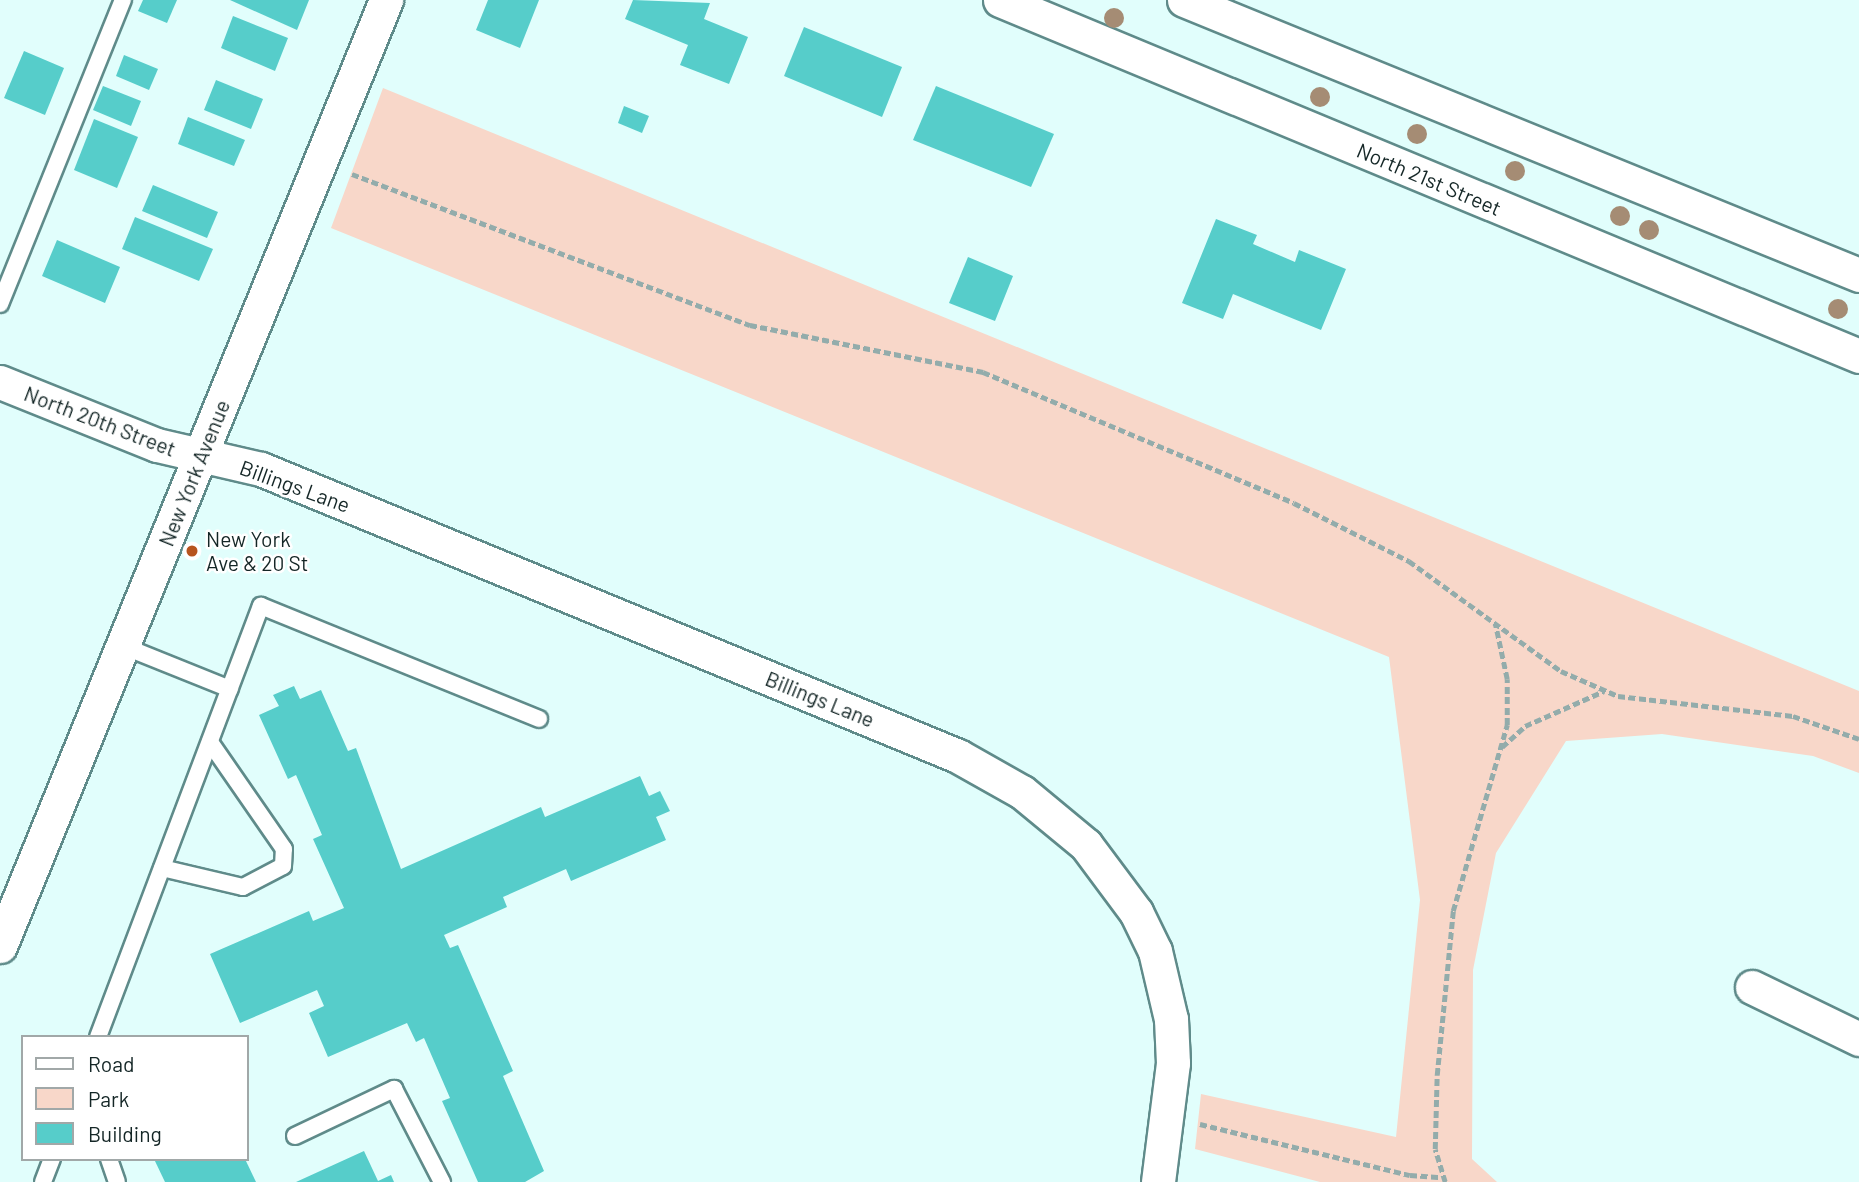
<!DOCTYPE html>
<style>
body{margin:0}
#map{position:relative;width:1859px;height:1182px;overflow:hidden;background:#e1fefc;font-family:Barlow,sans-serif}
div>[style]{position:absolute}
.green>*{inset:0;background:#f8d7c9}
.building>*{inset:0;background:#56cdca}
.path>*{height:4.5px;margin-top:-2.25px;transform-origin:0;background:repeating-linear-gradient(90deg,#93acab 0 7px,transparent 0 10.5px)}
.roads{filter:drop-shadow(2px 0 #5f8b8a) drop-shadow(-2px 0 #5f8b8a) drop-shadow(0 2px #5f8b8a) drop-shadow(0 -2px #5f8b8a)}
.lane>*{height:16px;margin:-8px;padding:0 8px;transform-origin:8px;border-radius:8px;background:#fff}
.street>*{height:33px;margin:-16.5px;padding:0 16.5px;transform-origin:16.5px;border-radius:16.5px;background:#fff}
.trees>*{width:20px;height:20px;margin:-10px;border-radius:50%;background:#a58c74}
.dots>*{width:19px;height:19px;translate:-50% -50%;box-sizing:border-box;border:4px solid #fff;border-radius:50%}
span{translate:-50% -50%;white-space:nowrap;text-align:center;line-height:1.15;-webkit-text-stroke:5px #fff;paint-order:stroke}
.street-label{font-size:21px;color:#142626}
.poi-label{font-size:21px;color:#142626}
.left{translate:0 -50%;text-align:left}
.legend{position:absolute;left:21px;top:1035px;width:228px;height:126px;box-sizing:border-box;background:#fff;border:2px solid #a1a8a8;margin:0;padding:9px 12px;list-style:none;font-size:21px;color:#142626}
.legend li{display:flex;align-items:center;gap:14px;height:35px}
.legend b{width:35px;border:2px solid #a1a8a8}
</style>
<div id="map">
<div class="green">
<i style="clip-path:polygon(383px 88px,1859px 691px,1859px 773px,1813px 756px,1662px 734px,1566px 741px,1496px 853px,1473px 970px,1472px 1159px,1497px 1182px,1320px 1182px,1195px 1149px,1201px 1094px,1396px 1137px,1420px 900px,1389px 657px,331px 228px)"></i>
</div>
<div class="building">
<i style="clip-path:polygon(143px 0,177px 0,167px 23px,138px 11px)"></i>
<i style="clip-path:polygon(230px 0,309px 0,297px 30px)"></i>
<i style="clip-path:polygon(488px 0,539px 0,520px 48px,476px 30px)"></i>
<i style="clip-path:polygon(633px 0,710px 3px,704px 19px,748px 37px,729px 84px,680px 65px,688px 45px,625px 19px)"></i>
<i style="clip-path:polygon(233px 16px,288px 38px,275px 71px,221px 48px)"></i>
<i style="clip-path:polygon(804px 27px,902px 67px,882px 117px,784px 76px)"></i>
<i style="clip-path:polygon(24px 51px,64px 68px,45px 115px,4px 98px)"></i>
<i style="clip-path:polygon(124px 55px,158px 69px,149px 90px,116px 76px)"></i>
<i style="clip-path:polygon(216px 80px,263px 99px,251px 129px,204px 110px)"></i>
<i style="clip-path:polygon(103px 86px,141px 101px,131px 126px,93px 110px)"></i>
<i style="clip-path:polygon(936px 86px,1054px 134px,1031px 187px,913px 140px)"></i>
<i style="clip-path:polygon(624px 106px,649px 116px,642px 133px,618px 123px)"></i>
<i style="clip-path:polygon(188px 117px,245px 140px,234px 166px,178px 144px)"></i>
<i style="clip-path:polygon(94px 119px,138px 137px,117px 188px,74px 170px)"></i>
<i style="clip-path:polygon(153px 185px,218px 212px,207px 238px,142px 211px)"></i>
<i style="clip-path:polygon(135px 217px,213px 249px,199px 281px,122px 249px)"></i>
<i style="clip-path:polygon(1216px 219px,1257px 235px,1253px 244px,1295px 262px,1299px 250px,1346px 269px,1321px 330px,1233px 294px,1223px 319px,1182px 303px)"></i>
<i style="clip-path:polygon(57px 240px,120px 267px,105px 303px,42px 276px)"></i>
<i style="clip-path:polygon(968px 257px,1013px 276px,995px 321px,949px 303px)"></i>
<i style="clip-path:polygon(294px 686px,300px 699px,321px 690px,348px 751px,356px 748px,401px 869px,541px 807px,545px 817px,640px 776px,649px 796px,660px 791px,670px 811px,656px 817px,666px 840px,571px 881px,566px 869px,503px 897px,507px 907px,444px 935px,450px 948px,458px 945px,513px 1071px,503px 1076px,544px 1171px,525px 1182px,478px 1182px,442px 1101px,450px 1098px,424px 1038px,416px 1042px,407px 1023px,328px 1057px,309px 1013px,324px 1006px,317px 990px,240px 1023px,210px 954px,309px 911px,313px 921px,344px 908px,313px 839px,322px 835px,296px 775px,288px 779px,259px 715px,279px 706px,273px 695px)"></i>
<i style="clip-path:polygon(364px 1151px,378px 1181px,391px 1175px,394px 1182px,296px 1182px)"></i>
<i style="clip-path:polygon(154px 1159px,245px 1159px,256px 1182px,165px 1182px)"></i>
</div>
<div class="path">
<i style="left:352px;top:174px;width:426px;rotate:20.8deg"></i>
<i style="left:750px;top:325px;width:238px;rotate:11.4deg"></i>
<i style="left:983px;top:372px;width:337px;rotate:22.8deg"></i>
<i style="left:1294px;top:503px;width:129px;rotate:26.8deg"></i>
<i style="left:1409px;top:561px;width:188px;rotate:35.9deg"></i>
<i style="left:1561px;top:671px;width:62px;rotate:23.7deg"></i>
<i style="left:1618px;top:696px;width:176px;rotate:6.5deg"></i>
<i style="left:1793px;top:716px;width:70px;rotate:19.2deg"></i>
<i style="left:1502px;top:747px;width:31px;rotate:-42deg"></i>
<i style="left:1525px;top:726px;width:86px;rotate:-23.9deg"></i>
<i style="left:1200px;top:1124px;width:216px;rotate:13.7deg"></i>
<i style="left:1410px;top:1175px;width:31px;rotate:4deg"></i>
<i style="left:1445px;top:1182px;width:34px;rotate:-107deg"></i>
<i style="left:1435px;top:1149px;width:74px;rotate:-88.5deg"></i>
<i style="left:1437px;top:1075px;width:165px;rotate:-84.4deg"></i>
<i style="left:1453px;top:911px;width:194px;rotate:-73.8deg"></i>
<i style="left:1507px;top:725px;width:46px;rotate:-90deg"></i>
<i style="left:1507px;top:679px;width:57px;rotate:-102.1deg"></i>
</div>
<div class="roads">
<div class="lane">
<i style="left:0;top:304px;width:328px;rotate:-68deg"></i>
<i style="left:123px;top:646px;width:115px;rotate:21.9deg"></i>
<i style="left:162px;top:868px;width:83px;rotate:13.2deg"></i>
<i style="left:243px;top:887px;width:45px;rotate:-27.7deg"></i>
<i style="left:283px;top:866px;width:17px;rotate:-87deg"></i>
<i style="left:284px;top:849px;width:130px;rotate:-124.7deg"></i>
<i style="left:98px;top:1037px;width:461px;rotate:-69.3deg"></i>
<i style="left:261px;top:606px;width:300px;rotate:22.1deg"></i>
<i style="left:295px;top:1136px;width:110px;rotate:-25.4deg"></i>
<i style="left:394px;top:1089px;width:105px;rotate:62.7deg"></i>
<i style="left:109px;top:1159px;width:24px;rotate:71deg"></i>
<i style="left:43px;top:1182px;width:25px;rotate:-69deg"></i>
</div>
<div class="street">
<i style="left:1000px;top:0;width:930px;rotate:22.51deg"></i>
<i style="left:1184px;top:0;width:729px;rotate:22.17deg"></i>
<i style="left:0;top:382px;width:169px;rotate:21.9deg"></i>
<i style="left:157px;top:445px;width:107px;rotate:13deg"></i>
<i style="left:261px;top:469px;width:754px;rotate:22.38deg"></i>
<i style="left:958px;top:756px;width:73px;rotate:29.4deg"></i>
<i style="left:1022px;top:792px;width:83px;rotate:39.6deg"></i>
<i style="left:1086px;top:845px;width:84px;rotate:53.3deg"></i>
<i style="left:1136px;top:912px;width:43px;rotate:64deg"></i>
<i style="left:1155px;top:951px;width:70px;rotate:76.8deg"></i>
<i style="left:1171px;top:1019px;width:44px;rotate:87.4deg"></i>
<i style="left:1173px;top:1063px;width:120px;rotate:97.2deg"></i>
<i style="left:0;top:946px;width:1022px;rotate:-67.8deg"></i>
<i style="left:1752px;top:987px;width:119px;rotate:25.9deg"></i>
</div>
</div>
<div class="trees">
<i style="left:1114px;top:18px"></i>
<i style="left:1320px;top:97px"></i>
<i style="left:1417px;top:134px"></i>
<i style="left:1515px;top:171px"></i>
<i style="left:1620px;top:216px"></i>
<i style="left:1649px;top:230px"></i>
<i style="left:1838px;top:309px"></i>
</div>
<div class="dots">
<i style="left:192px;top:551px;background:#b7541e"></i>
</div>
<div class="street-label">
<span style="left:1429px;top:179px;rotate:23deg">North 21st Street</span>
<span style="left:100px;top:421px;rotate:21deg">North 20th Street</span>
<span style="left:194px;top:473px;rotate:-68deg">New York Avenue</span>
<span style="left:295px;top:486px;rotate:20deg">Billings Lane</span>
<span style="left:820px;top:699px;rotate:22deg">Billings Lane</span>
</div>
<div class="poi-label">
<span class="left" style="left:206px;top:551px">New York<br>Ave &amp; 20 St</span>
</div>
<ul class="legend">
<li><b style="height:9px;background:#fff"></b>Road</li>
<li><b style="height:19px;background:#f8d7c9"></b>Park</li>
<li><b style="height:19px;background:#56cdca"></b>Building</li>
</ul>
</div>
